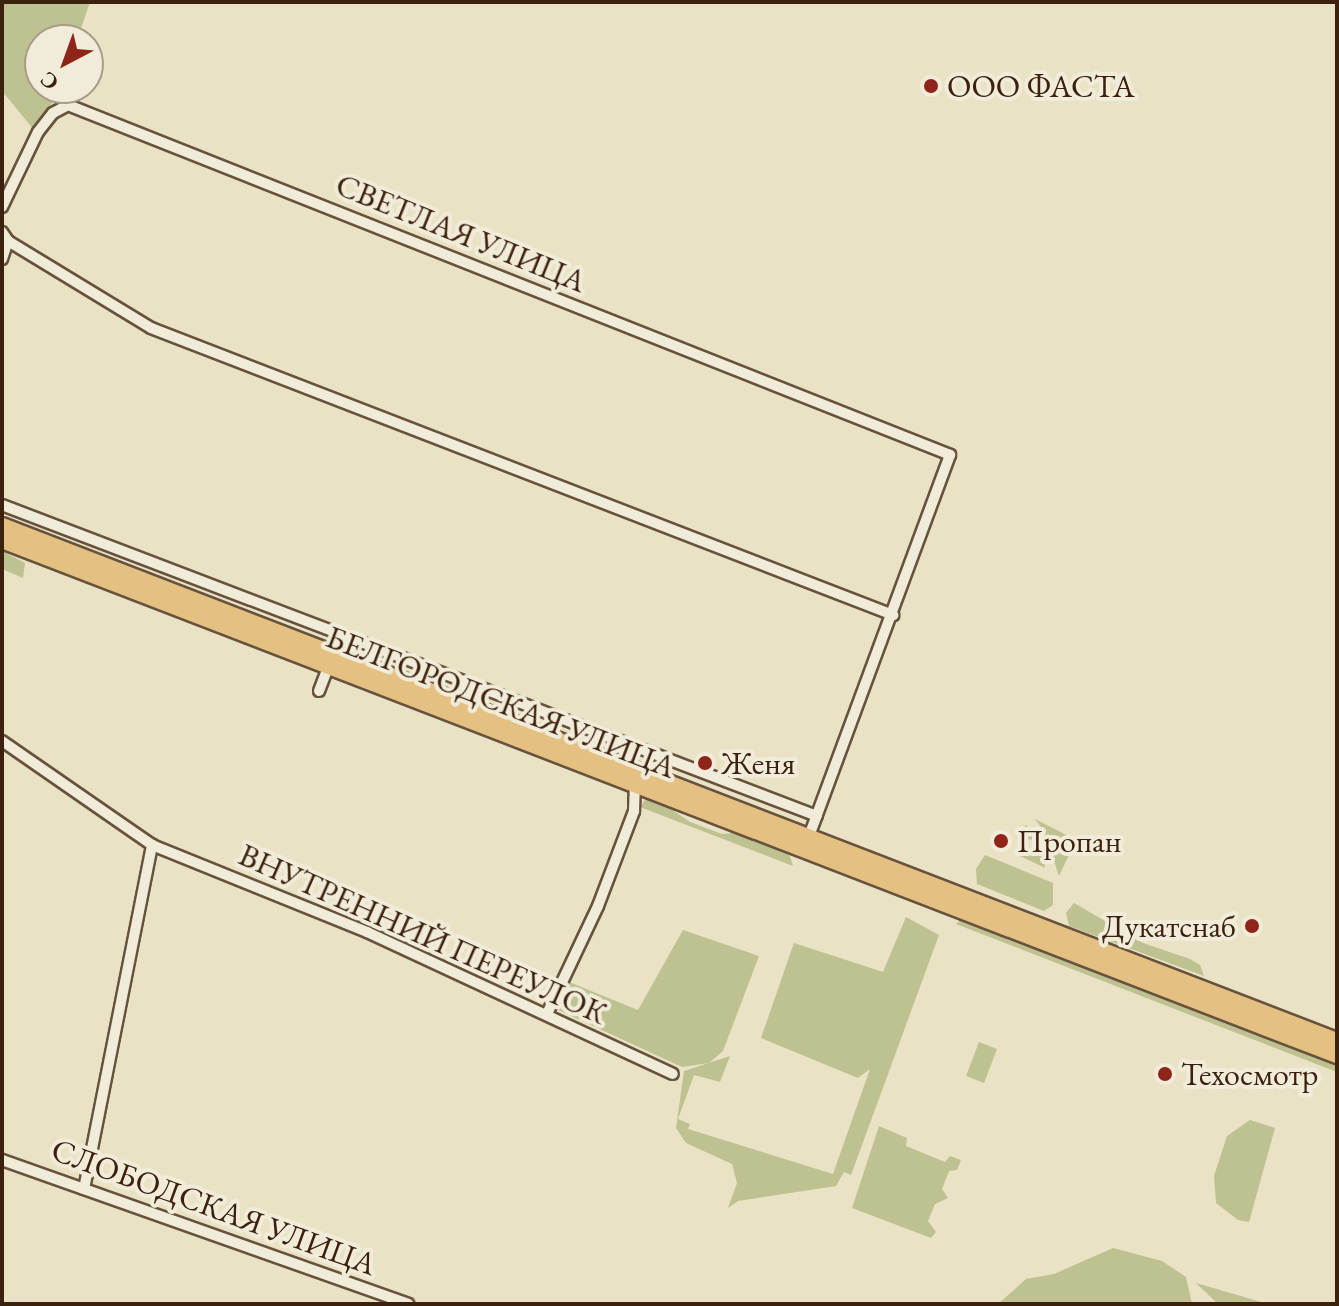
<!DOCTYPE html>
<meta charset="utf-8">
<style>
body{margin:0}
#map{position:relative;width:1339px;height:1306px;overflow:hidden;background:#e9e2c5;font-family:"EB Garamond",serif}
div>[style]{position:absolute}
.green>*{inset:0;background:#bec190}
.roads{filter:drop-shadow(2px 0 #67523c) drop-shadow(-2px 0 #67523c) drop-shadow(0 2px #67523c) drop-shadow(0 -2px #67523c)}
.street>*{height:10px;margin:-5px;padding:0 5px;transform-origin:5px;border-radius:5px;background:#f1ecd9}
.primary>*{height:16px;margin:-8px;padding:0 8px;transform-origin:8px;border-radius:8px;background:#e4c182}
.dots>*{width:22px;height:22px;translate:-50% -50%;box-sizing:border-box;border:4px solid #f1ecd9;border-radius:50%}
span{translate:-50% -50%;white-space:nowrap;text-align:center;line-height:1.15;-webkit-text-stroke:8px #f1ecd9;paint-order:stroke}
.poi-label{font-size:32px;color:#3c220e}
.left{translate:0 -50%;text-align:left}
.right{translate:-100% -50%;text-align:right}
.street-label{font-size:32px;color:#3c220e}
.frame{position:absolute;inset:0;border:4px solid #3c220e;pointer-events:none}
.north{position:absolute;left:24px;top:24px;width:80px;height:80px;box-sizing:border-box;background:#f1ecd9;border:2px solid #a99b88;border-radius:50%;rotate:221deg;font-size:22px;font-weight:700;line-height:32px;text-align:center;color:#3c220e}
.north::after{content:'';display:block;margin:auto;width:28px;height:36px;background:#8f2418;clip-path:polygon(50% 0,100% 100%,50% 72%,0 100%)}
</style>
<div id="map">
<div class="green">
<i style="clip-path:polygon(2px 2px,90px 2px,77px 40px,40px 40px,40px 88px,61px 88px,35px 131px,2px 91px)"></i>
<i style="clip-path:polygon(2px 551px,25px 563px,23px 578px,2px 569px)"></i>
<i style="clip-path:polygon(649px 794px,690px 822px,722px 834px,746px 832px,788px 850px,793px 866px,640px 807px)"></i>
<i style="clip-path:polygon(1035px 819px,1076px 840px,1059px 876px,1044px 831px)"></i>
<i style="clip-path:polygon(1025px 825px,1038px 834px,1045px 868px,1020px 856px,1022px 847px,1028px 854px,1038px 847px,1036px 840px,1025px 839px)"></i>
<i style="clip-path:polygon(985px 855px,1053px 883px,1053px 905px,1044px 911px,977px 884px,976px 869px)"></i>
<i style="clip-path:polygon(1074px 903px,1143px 943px,1190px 959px,1200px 965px,1204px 976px,1069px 926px,1066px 913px)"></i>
<i style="clip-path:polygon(906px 917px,939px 935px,851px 1175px,844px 1172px,836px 1186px,738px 1201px,728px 1208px,737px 1183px,732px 1164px,686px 1143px,676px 1128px,684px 1071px,730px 1056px,720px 1082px,694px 1075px,678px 1119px,690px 1124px,688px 1129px,833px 1174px,870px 1069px,858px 1078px,761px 1038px,794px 943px,883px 972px)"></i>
<i style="clip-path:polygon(963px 918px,1337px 1061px,1337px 1072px,956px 924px)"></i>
<i style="clip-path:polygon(683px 930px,759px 956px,723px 1051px,709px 1063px,682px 1067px,554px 1008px,569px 982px,638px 1010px)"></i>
<i style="clip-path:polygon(979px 1042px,997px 1049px,984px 1083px,966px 1076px)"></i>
<i style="clip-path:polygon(1250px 1120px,1275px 1128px,1249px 1222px,1238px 1220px,1216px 1203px,1214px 1176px,1227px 1136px)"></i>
<i style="clip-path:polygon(879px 1126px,907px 1138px,906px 1146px,945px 1162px,950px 1156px,961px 1160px,957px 1170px,949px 1171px,942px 1189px,948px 1198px,935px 1204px,928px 1221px,936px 1232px,931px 1238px,852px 1208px)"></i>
<i style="clip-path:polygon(1113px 1248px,1162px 1261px,1186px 1277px,1192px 1304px,998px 1304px,1026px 1279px,1054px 1274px)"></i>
<i style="clip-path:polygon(1196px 1283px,1268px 1304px,1218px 1304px)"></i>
</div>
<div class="roads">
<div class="street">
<i style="left:2px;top:207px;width:83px;rotate:-64.4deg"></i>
<i style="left:38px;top:132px;width:24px;rotate:-52deg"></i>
<i style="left:53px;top:113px;width:17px;rotate:-28deg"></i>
<i style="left:68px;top:105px;width:949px;rotate:21.64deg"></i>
<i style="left:950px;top:455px;width:407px;rotate:110.3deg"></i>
<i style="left:2px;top:232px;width:11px;rotate:56deg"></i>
<i style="left:8px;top:241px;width:167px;rotate:31.3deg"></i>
<i style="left:151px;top:328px;width:796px;rotate:21.15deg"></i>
<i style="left:2px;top:259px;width:19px;rotate:-72deg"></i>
<i style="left:2px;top:505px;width:872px;rotate:20.89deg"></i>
<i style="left:319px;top:691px;width:28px;rotate:-69deg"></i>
<i style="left:2px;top:741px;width:183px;rotate:34.7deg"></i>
<i style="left:152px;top:845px;width:232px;rotate:22deg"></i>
<i style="left:367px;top:932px;width:337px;rotate:24.9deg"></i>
<i style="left:547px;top:1014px;width:119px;rotate:-64.7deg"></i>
<i style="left:598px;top:906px;width:102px;rotate:-69.2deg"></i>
<i style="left:634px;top:811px;width:27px;rotate:-88deg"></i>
<i style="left:2px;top:1160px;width:431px;rotate:19.5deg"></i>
<i style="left:84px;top:1189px;width:351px;rotate:-78.8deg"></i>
</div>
<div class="primary">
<i style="left:2px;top:526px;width:1431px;rotate:21.1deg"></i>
<i style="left:2px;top:540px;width:1431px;rotate:21.1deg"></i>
</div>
</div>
<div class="dots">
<i style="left:931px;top:86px;background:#8f2418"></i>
<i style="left:705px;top:763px;background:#8f2418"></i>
<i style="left:1001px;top:841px;background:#8f2418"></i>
<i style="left:1252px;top:926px;background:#8f2418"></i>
<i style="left:1165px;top:1074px;background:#8f2418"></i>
</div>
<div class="poi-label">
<span class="left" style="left:947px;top:86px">ООО ФАСТА</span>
<span class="left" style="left:721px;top:763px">Женя</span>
<span class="left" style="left:1017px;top:841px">Пропан</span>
<span class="right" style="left:1236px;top:926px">Дукатснаб</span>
<span class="left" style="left:1181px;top:1074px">Техосмотр</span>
</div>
<div class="street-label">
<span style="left:461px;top:233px;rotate:22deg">СВЕТЛАЯ УЛИЦА</span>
<span style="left:501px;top:702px;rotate:21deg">БЕЛГОРОДСКАЯ УЛИЦА</span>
<span style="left:423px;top:934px;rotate:24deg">ВНУТРЕННИЙ ПЕРЕУЛОК</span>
<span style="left:214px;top:1207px;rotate:20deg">СЛОБОДСКАЯ УЛИЦА</span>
</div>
<div class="frame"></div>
<div class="north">С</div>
</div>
